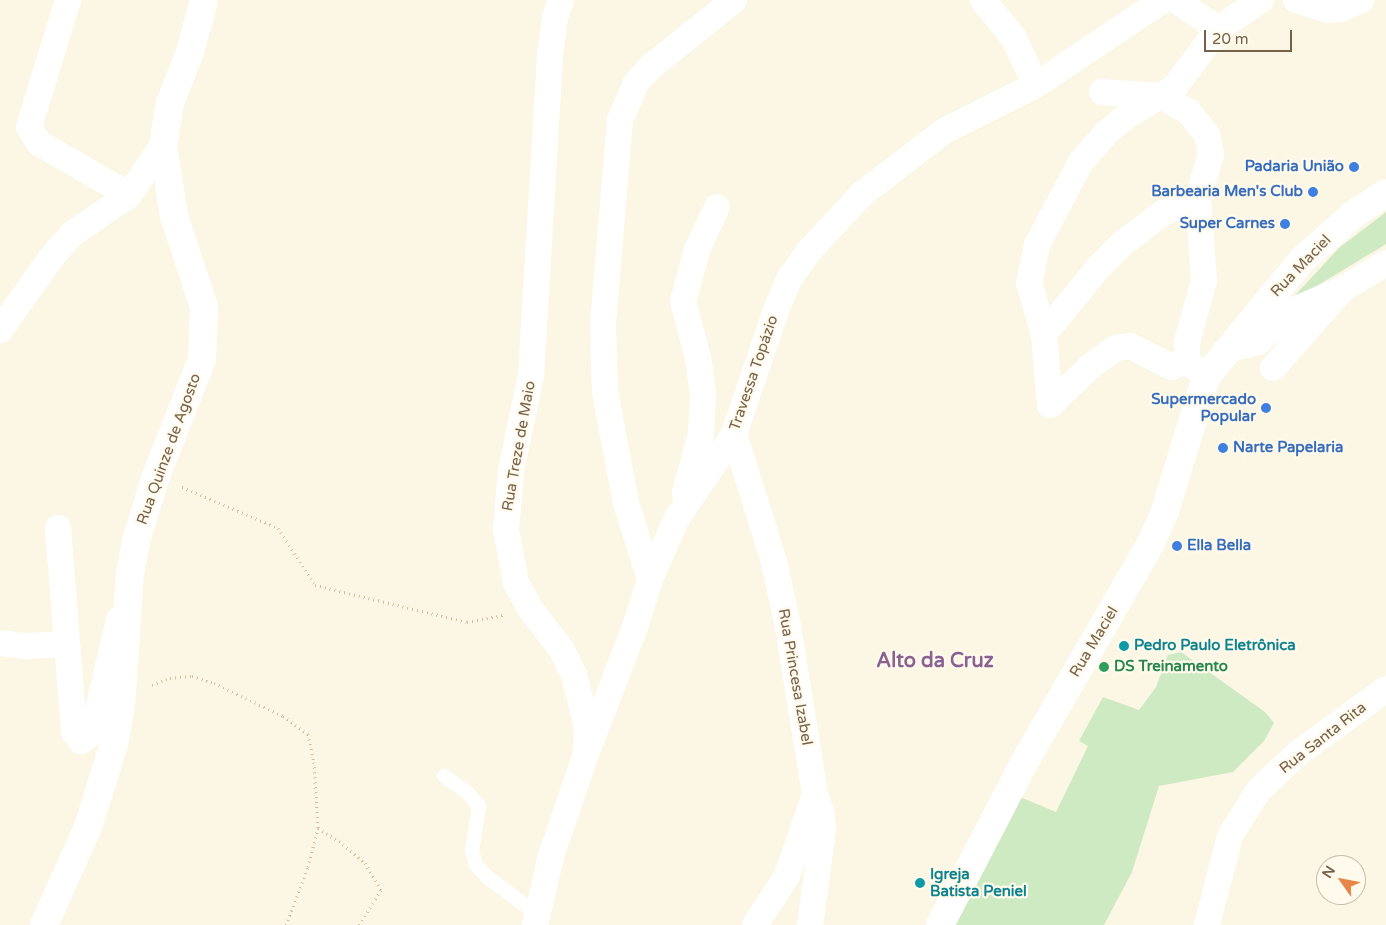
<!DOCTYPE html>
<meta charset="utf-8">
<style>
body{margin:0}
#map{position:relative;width:1386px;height:925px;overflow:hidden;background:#fcf7e4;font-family:"Varela Round",sans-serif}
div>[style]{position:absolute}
.green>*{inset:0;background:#cdeac3}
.path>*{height:3px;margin-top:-1.5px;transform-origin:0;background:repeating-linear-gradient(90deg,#d7bd9f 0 1px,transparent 0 5px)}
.lane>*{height:14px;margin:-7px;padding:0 7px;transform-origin:7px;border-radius:7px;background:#fff}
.street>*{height:26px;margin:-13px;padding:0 13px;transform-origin:13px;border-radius:13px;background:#fff}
.secondary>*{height:28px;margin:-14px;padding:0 14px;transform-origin:14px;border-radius:14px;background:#fff}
.dots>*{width:14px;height:14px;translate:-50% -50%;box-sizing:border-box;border:2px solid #fffaeb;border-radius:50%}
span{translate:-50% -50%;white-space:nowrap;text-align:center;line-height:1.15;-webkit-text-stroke:4.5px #fffaeb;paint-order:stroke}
.shop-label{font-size:15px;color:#366cbe;font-weight:700}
.right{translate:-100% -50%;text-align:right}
.left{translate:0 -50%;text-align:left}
.street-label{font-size:15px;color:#756049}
.culture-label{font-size:15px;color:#0d838f;font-weight:700}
.leisure-label{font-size:15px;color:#27864d;font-weight:700}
.district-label{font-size:20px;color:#896192;font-weight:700}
.north{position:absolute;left:1316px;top:855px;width:50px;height:50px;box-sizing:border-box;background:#fffaeb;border:1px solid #c8bcaa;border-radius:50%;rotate:303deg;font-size:14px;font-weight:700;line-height:20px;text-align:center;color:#756049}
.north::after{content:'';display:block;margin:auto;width:18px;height:22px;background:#e78448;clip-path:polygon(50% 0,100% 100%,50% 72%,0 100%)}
.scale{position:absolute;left:1204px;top:30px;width:88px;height:22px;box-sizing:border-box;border:2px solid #756049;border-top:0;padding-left:6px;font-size:15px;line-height:18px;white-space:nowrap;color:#756049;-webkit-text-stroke:4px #fffaeb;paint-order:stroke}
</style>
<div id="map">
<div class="green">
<i style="clip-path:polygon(1386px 212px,1386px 244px,1287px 304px,1339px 248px)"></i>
<i style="clip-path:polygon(1181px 652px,1265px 712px,1274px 723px,1264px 741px,1233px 772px,1159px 786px,1132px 872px,1104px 925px,954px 925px,1020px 797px,1056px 812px,1088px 746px,1079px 741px,1103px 697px,1139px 710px,1156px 687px,1168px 655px)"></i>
</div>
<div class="path">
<i style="left:182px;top:487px;width:104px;rotate:23.1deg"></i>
<i style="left:278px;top:528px;width:68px;rotate:57deg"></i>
<i style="left:315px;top:585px;width:156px;rotate:13.7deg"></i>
<i style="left:467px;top:622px;width:37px;rotate:-11deg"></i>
<i style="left:152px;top:685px;width:19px;rotate:-21deg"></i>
<i style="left:170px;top:678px;width:22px;rotate:-5deg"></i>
<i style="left:192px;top:676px;width:23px;rotate:18deg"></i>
<i style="left:214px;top:683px;width:76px;rotate:25.6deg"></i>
<i style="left:283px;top:716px;width:31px;rotate:36deg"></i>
<i style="left:308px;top:734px;width:29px;rotate:78deg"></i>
<i style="left:314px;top:762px;width:66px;rotate:86.5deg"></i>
<i style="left:318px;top:828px;width:30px;rotate:33deg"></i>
<i style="left:343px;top:844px;width:29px;rotate:41deg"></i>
<i style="left:365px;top:863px;width:31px;rotate:59deg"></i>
<i style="left:381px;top:890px;width:41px;rotate:122.2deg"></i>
<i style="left:286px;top:925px;width:62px;rotate:-69.2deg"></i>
<i style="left:308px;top:867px;width:40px;rotate:-75.6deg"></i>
</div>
<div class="lane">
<i style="left:444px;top:776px;width:28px;rotate:35deg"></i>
<i style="left:467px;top:792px;width:18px;rotate:49deg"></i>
<i style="left:479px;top:806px;width:46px;rotate:98.8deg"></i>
<i style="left:472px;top:851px;width:15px;rotate:74deg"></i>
<i style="left:476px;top:865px;width:16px;rotate:47deg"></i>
<i style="left:487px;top:877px;width:62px;rotate:36.5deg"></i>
</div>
<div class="street">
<i style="left:68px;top:0;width:133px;rotate:107.1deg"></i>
<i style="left:29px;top:127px;width:19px;rotate:58deg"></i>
<i style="left:39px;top:143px;width:104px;rotate:30deg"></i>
<i style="left:983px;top:0;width:48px;rotate:51deg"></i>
<i style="left:1013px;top:37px;width:53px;rotate:64.4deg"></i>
<i style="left:1176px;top:0;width:51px;rotate:34.6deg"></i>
<i style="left:1218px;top:29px;width:52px;rotate:-34deg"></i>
<i style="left:1296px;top:0;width:34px;rotate:17deg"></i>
<i style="left:1328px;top:10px;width:13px;rotate:-4deg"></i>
<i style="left:1341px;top:9px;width:22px;rotate:-24deg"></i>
<i style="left:1102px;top:92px;width:59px;rotate:3.9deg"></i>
<i style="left:1161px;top:96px;width:32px;rotate:30deg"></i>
<i style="left:1189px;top:112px;width:29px;rotate:52deg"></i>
<i style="left:1207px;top:135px;width:19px;rotate:78deg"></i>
<i style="left:1211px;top:154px;width:46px;rotate:106.5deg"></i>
<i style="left:1198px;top:198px;width:82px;rotate:85.8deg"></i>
<i style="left:1204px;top:280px;width:64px;rotate:105.3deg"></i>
<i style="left:1187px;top:342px;width:19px;rotate:90deg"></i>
<i style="left:1187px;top:361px;width:25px;rotate:40deg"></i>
<i style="left:0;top:330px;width:88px;rotate:-54.7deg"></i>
<i style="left:51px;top:258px;width:32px;rotate:-49deg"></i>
<i style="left:72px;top:234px;width:69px;rotate:-34.4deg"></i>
<i style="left:129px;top:195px;width:60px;rotate:-55.8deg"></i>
<i style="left:1044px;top:334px;width:87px;rotate:-50.6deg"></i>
<i style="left:1099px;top:267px;width:34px;rotate:-45deg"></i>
<i style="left:1123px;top:243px;width:50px;rotate:-36.9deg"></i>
<i style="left:1163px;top:213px;width:38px;rotate:-23deg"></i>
<i style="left:1226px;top:350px;width:33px;rotate:-14deg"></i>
<i style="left:1258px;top:342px;width:50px;rotate:-41deg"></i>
<i style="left:1296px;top:309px;width:51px;rotate:-23.1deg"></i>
<i style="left:1343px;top:289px;width:50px;rotate:-31.2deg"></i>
<i style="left:1273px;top:368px;width:101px;rotate:-48.6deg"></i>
<i style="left:1050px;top:405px;width:71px;rotate:-94.8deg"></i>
<i style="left:1044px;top:334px;width:53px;rotate:-106.4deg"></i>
<i style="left:1029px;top:283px;width:39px;rotate:-78deg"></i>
<i style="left:1037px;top:245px;width:94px;rotate:-62.1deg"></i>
<i style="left:1081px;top:162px;width:37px;rotate:-49deg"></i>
<i style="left:1105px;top:134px;width:30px;rotate:-40deg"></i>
<i style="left:1128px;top:115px;width:53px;rotate:-30.4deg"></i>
<i style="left:1174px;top:88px;width:74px;rotate:-53.3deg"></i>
<i style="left:1050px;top:405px;width:57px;rotate:-43.6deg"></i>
<i style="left:1091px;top:366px;width:31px;rotate:-36deg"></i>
<i style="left:1116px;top:348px;width:14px;rotate:-8deg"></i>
<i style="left:1130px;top:346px;width:47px;rotate:26.6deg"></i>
<i style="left:1172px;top:367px;width:16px;rotate:-22deg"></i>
<i style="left:734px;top:434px;width:134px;rotate:72.6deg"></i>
<i style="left:774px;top:562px;width:66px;rotate:77.8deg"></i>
<i style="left:788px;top:627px;width:169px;rotate:80.8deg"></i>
<i style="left:815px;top:794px;width:18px;rotate:71deg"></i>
<i style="left:821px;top:811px;width:18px;rotate:84deg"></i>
<i style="left:823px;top:829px;width:97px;rotate:97.7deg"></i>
<i style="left:685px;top:493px;width:61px;rotate:-74.8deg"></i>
<i style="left:701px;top:434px;width:38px;rotate:-87deg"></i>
<i style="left:703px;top:396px;width:38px;rotate:-97deg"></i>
<i style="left:698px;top:358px;width:59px;rotate:-104.7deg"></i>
<i style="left:683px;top:301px;width:53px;rotate:-74.6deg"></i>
<i style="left:697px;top:250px;width:47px;rotate:-65.1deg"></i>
<i style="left:58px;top:528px;width:204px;rotate:85.5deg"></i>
<i style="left:74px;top:731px;width:12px;rotate:55deg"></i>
<i style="left:81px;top:741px;width:10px;rotate:-37deg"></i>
<i style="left:89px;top:735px;width:18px;rotate:-68deg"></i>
<i style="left:96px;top:718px;width:101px;rotate:-76.8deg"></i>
<i style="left:650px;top:579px;width:80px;rotate:-107.5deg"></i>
<i style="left:626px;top:503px;width:113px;rotate:-100.7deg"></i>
<i style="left:605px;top:392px;width:69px;rotate:-91.7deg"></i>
<i style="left:603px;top:323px;width:204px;rotate:-85.2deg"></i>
<i style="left:620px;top:120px;width:40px;rotate:-66.6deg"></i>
<i style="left:636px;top:83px;width:23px;rotate:-47deg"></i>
<i style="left:652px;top:66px;width:105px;rotate:-38.8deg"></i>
<i style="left:0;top:643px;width:26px;rotate:7deg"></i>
<i style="left:26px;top:646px;width:41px;rotate:-2.8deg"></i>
<i style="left:586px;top:754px;width:136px;rotate:-68.9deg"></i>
<i style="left:635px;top:627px;width:50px;rotate:-72.6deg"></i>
<i style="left:650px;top:579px;width:67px;rotate:-66.1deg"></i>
<i style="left:677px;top:518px;width:102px;rotate:-55.8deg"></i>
<i style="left:734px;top:434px;width:133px;rotate:-71.2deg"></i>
<i style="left:777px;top:308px;width:33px;rotate:-67deg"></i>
<i style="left:790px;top:278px;width:33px;rotate:-55deg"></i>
<i style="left:809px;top:251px;width:78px;rotate:-47.1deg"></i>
<i style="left:862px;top:194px;width:103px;rotate:-37.5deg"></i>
<i style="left:944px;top:131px;width:103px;rotate:-26.6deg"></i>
<i style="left:1036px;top:85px;width:153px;rotate:-33.8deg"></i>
<i style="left:535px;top:925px;width:71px;rotate:-76.9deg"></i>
<i style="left:551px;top:856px;width:108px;rotate:-71.1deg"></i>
<i style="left:586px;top:754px;width:28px;rotate:-88deg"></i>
<i style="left:587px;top:726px;width:53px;rotate:-104.3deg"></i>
<i style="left:574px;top:675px;width:28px;rotate:-116deg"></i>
<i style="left:562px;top:650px;width:51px;rotate:-127.8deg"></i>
<i style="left:531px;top:610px;width:31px;rotate:-119deg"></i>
<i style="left:516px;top:583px;width:54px;rotate:-100.7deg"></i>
<i style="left:506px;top:530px;width:60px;rotate:-85.2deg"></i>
<i style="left:511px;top:470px;width:96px;rotate:-78deg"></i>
<i style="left:531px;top:376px;width:323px;rotate:-86.6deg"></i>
<i style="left:550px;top:54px;width:37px;rotate:-82deg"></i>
<i style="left:555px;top:17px;width:18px;rotate:-71deg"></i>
<i style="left:755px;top:925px;width:59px;rotate:-56.9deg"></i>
<i style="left:787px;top:876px;width:87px;rotate:-71.1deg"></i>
<i style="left:1207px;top:925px;width:92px;rotate:-75.5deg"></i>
<i style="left:1230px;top:836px;width:53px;rotate:-58.1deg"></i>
<i style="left:1258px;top:791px;width:54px;rotate:-43.5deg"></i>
<i style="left:1297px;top:754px;width:110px;rotate:-36.1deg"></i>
</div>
<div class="secondary">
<i style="left:44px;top:925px;width:107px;rotate:-65.8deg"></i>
<i style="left:88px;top:827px;width:87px;rotate:-72.6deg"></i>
<i style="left:114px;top:744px;width:40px;rotate:-80deg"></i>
<i style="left:121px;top:705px;width:132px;rotate:-86.1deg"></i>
<i style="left:130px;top:573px;width:33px;rotate:-79deg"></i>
<i style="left:136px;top:541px;width:68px;rotate:-72.9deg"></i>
<i style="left:156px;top:476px;width:126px;rotate:-68.5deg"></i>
<i style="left:202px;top:359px;width:52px;rotate:-87.8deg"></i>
<i style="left:204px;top:307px;width:96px;rotate:-108.2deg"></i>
<i style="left:174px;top:216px;width:72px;rotate:-98.8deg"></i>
<i style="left:163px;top:145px;width:43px;rotate:-80.5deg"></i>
<i style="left:170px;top:103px;width:55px;rotate:-68.6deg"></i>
<i style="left:190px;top:52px;width:54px;rotate:-74.9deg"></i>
<i style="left:940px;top:925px;width:182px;rotate:-62.6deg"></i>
<i style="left:1024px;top:763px;width:254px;rotate:-60deg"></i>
<i style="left:1151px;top:543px;width:35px;rotate:-66deg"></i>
<i style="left:1165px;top:511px;width:140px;rotate:-73deg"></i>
<i style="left:1206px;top:377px;width:151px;rotate:-50.6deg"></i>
<i style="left:1302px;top:260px;width:69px;rotate:-41.5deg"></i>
<i style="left:1354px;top:214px;width:38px;rotate:-33deg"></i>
</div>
<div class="dots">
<i style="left:1354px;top:167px;background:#3f7fe0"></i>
<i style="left:1313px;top:192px;background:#3f7fe0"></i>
<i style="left:1285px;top:224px;background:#3f7fe0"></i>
<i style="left:1266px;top:408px;background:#3f7fe0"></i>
<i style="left:1223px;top:448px;background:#3f7fe0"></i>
<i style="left:1177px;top:546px;background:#3f7fe0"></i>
<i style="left:1124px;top:646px;background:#0f9aa8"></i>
<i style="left:1104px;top:667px;background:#2e9e5b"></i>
<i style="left:920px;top:883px;background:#0f9aa8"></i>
</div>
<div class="shop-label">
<span class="right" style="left:1344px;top:167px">Padaria União</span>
<span class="right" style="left:1303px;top:192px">Barbearia Men's Club</span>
<span class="right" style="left:1275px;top:224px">Super Carnes</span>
<span class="right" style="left:1256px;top:408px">Supermercado<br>Popular</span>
<span class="left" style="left:1233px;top:448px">Narte Papelaria</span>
<span class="left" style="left:1187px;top:546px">Ella Bella</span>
</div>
<div class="street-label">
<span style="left:1301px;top:266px;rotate:-46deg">Rua Maciel</span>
<span style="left:754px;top:373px;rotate:-71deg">Travessa Topázio</span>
<span style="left:519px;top:446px;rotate:-80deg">Rua Treze de Maio</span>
<span style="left:169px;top:449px;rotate:-70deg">Rua Quinze de Agosto</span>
<span style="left:1094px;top:642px;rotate:-59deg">Rua Maciel</span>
<span style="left:795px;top:677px;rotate:80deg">Rua Princesa Izabel</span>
<span style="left:1323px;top:738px;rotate:-38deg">Rua Santa Rita</span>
</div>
<div class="culture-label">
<span class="left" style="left:1134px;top:646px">Pedro Paulo Eletrônica</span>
<span class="left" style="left:930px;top:883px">Igreja<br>Batista Peniel</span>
</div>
<div class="leisure-label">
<span class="left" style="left:1114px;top:667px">DS Treinamento</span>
</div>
<div class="district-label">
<span style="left:935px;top:661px">Alto da Cruz</span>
</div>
<div class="north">N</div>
<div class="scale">20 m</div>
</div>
